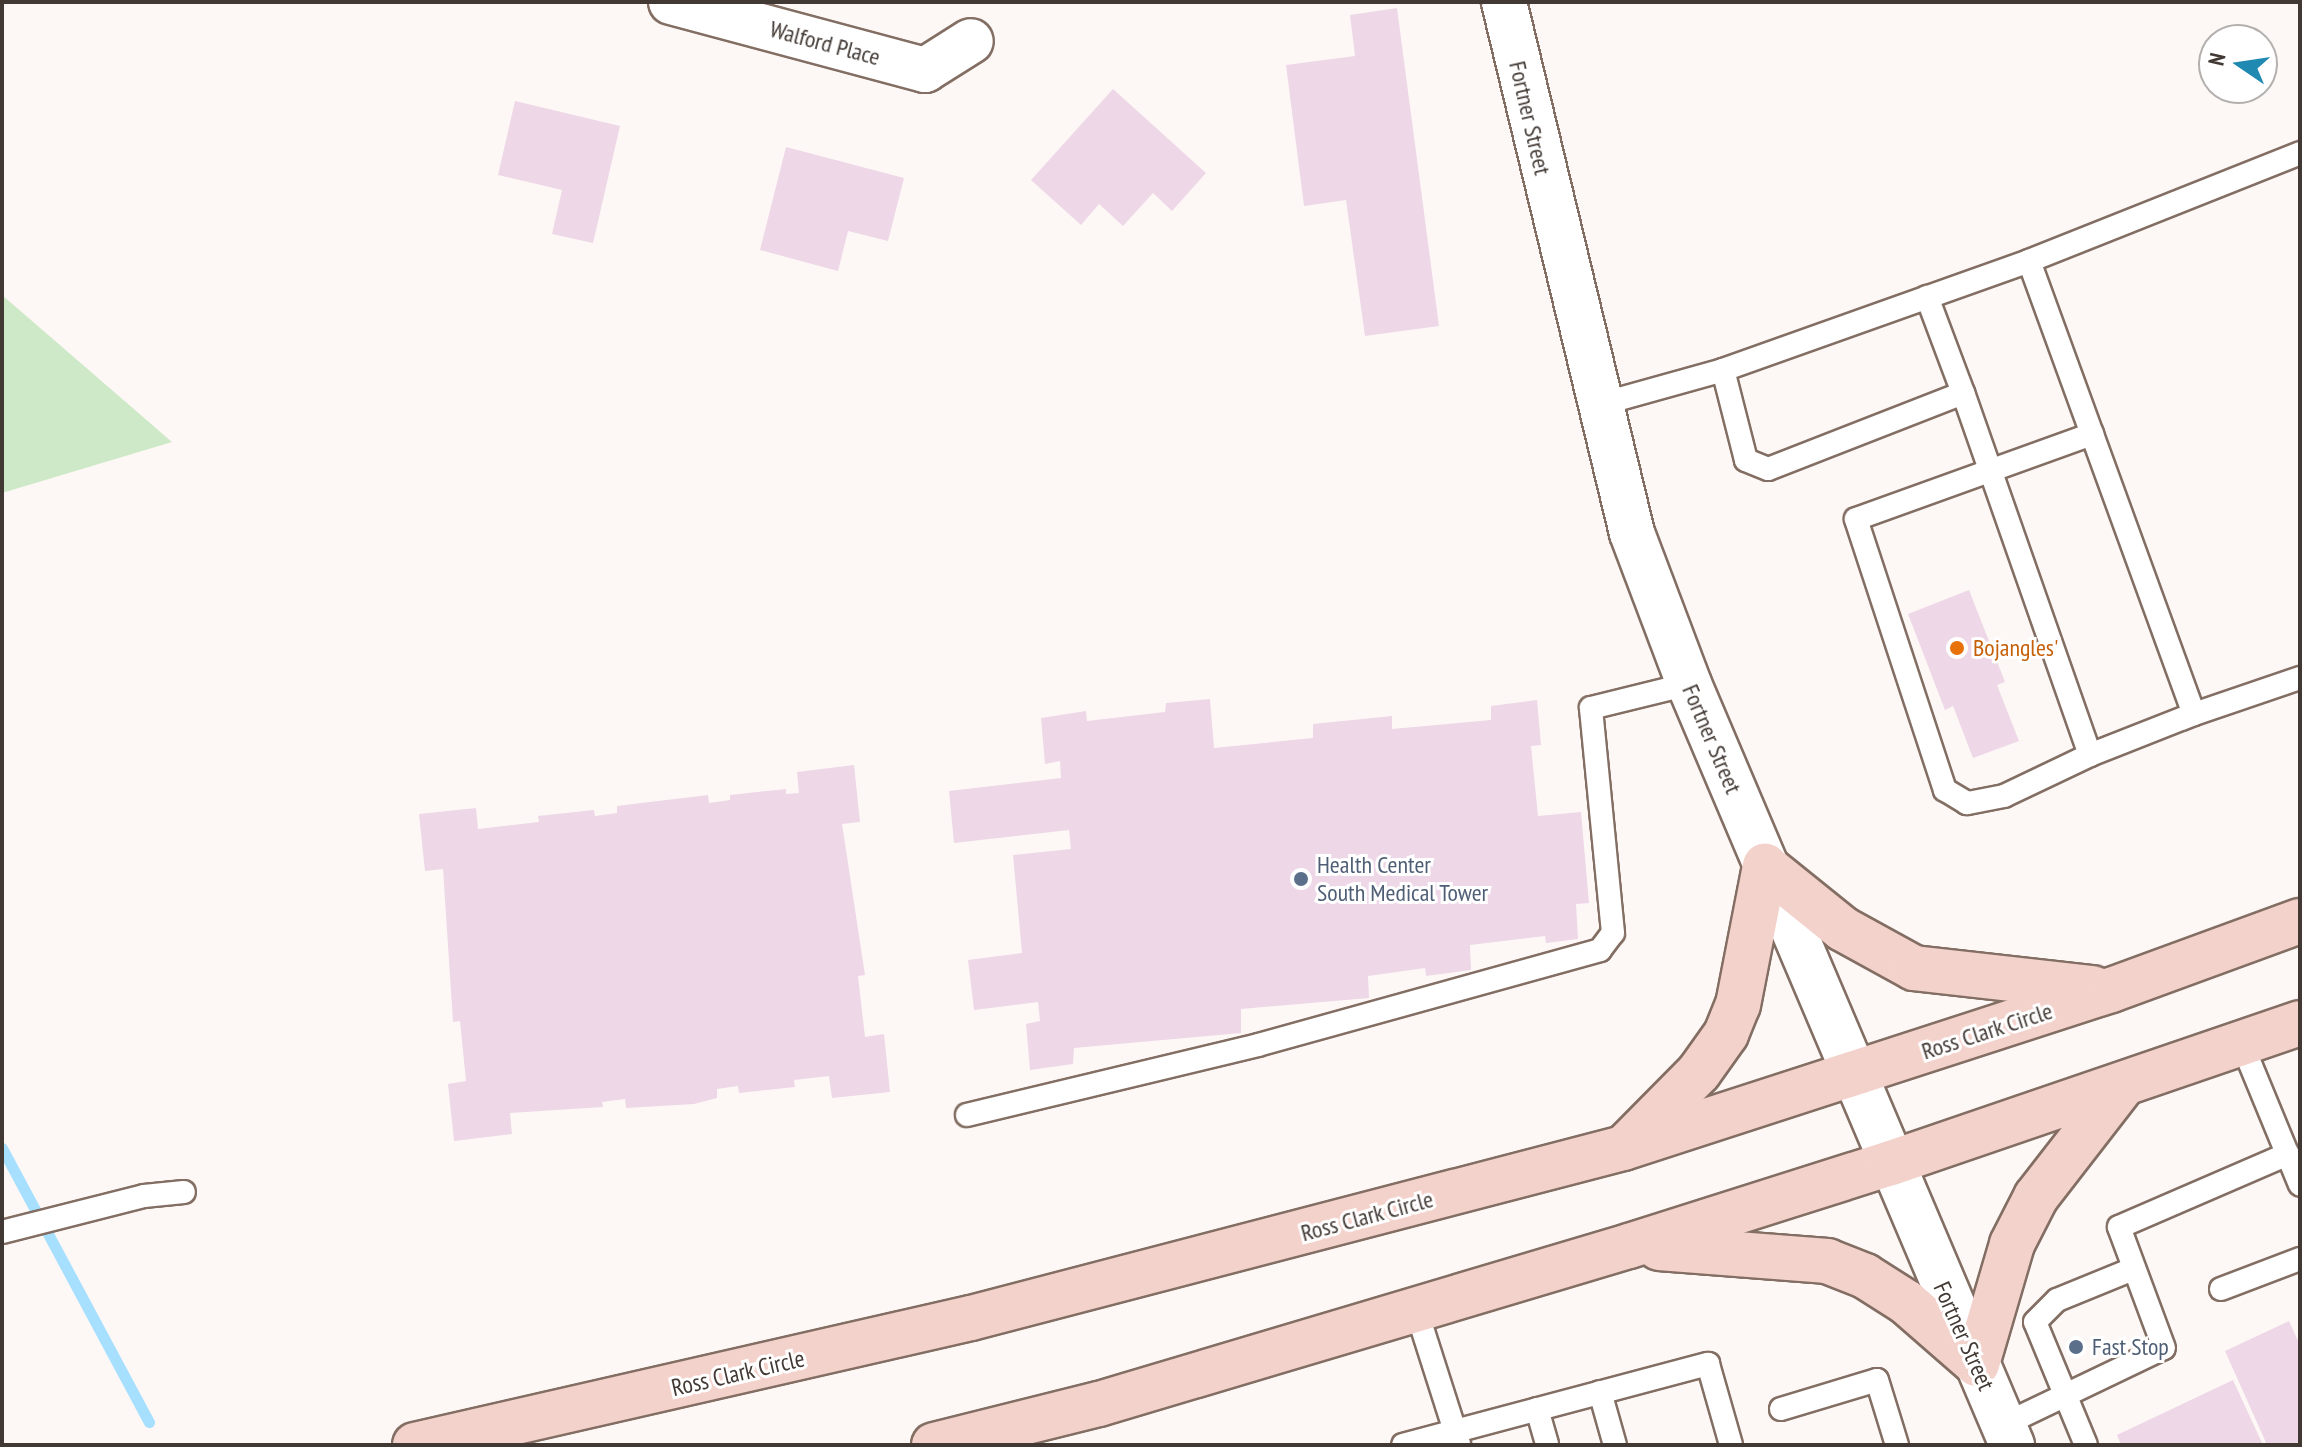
<!DOCTYPE html>
<style>
body{margin:0}
#map{position:relative;width:2302px;height:1447px;overflow:hidden;background:#fdf8f6;font-family:"PT Sans Narrow",sans-serif}
div>[style]{position:absolute}
.green>*{inset:0;background:#cee9c7}
.stream>*{height:11px;margin:-5.5px;padding:0 5.5px;transform-origin:5.5px;border-radius:5.5px;background:#a7dffe}
.building>*{inset:0;background:#eed7e7}
.roads{filter:drop-shadow(2px 0 #836e63) drop-shadow(-2px 0 #836e63) drop-shadow(0 2px #836e63) drop-shadow(0 -2px #836e63)}
.service>*{height:22px;margin:-11px;padding:0 11px;transform-origin:11px;border-radius:11px;background:#fff}
.minor>*{height:44px;margin:-22px;padding:0 22px;transform-origin:22px;border-radius:22px;background:#fff}
.tertiary>*{height:44px;margin:-22px;padding:0 22px;transform-origin:22px;border-radius:22px;background:#fff}
.trunk>*{height:44px;margin:-22px;padding:0 22px;transform-origin:22px;border-radius:22px;background:#f4d2cc}
.dots>*{width:22px;height:22px;translate:-50% -50%;box-sizing:border-box;border:4px solid #fff;border-radius:50%}
span{translate:-50% -50%;white-space:nowrap;text-align:center;line-height:1.15;-webkit-text-stroke:6px #fff;paint-order:stroke}
.street-label{font-size:24px;color:#423934}
.food-label{font-size:24px;color:#c56008}
.left{translate:0 -50%;text-align:left}
.service-label{font-size:24px;color:#4e5e75}
.frame{position:absolute;inset:0;border:4px solid #423934;pointer-events:none}
.north{position:absolute;left:2198px;top:24px;width:80px;height:80px;box-sizing:border-box;background:#fff;border:2px solid #b3b0ae;border-radius:50%;rotate:283deg;font-size:22px;font-weight:700;line-height:32px;text-align:center;color:#423934}
.north::after{content:'';display:block;margin:auto;width:28px;height:36px;background:#1f89b1;clip-path:polygon(50% 0,100% 100%,50% 72%,0 100%)}
</style>
<div id="map">
<div class="green">
<i style="clip-path:polygon(2px 295px,172px 442px,2px 493px)"></i>
</div>
<div class="stream">
<i style="left:2px;top:1148px;width:311px;rotate:61.8deg"></i>
</div>
<div class="building">
<i style="clip-path:polygon(1397px 8px,1439px 326px,1365px 336px,1346px 200px,1304px 206px,1286px 65px,1355px 56px,1350px 15px)"></i>
<i style="clip-path:polygon(1113px 89px,1206px 173px,1172px 211px,1153px 193px,1123px 226px,1099px 204px,1081px 225px,1031px 180px)"></i>
<i style="clip-path:polygon(515px 101px,620px 126px,593px 243px,552px 234px,562px 190px,498px 175px)"></i>
<i style="clip-path:polygon(786px 147px,904px 178px,888px 241px,848px 231px,838px 271px,760px 250px)"></i>
<i style="clip-path:polygon(1969px 590px,2005px 682px,1997px 685px,2019px 741px,1973px 758px,1953px 706px,1945px 710px,1908px 614px)"></i>
<i style="clip-path:polygon(1210px 699px,1214px 748px,1313px 738px,1313px 724px,1392px 716px,1392px 729px,1491px 720px,1491px 706px,1537px 700px,1541px 745px,1531px 746px,1538px 816px,1581px 812px,1589px 903px,1576px 904px,1578px 939px,1546px 943px,1545px 936px,1470px 945px,1471px 970px,1426px 976px,1425px 968px,1368px 976px,1369px 998px,1241px 1009px,1241px 1033px,1074px 1048px,1073px 1064px,1030px 1070px,1026px 1024px,1040px 1021px,1038px 1002px,974px 1010px,968px 960px,1022px 953px,1013px 855px,1071px 849px,1069px 830px,954px 843px,949px 791px,1061px 778px,1060px 761px,1045px 764px,1041px 718px,1086px 711px,1087px 721px,1165px 712px,1166px 703px)"></i>
<i style="clip-path:polygon(854px 765px,860px 822px,842px 824px,865px 975px,858px 976px,865px 1037px,884px 1034px,890px 1092px,832px 1098px,829px 1076px,794px 1080px,795px 1087px,739px 1093px,738px 1086px,717px 1089px,717px 1098px,694px 1104px,626px 1108px,625px 1099px,602px 1102px,603px 1107px,510px 1113px,512px 1134px,454px 1141px,448px 1084px,466px 1081px,460px 1021px,453px 1022px,443px 869px,425px 871px,419px 814px,476px 808px,478px 829px,539px 822px,538px 816px,594px 810px,595px 816px,617px 813px,617px 806px,708px 795px,709px 803px,730px 800px,730px 795px,786px 789px,786px 794px,799px 793px,797px 772px)"></i>
<i style="clip-path:polygon(2289px 1321px,2300px 1345px,2300px 1445px,2267px 1445px,2225px 1351px)"></i>
<i style="clip-path:polygon(2233px 1380px,2263px 1445px,2121px 1445px,2117px 1435px)"></i>
</div>
<div class="roads">
<div class="service">
<i style="left:2029px;top:261px;width:292px;rotate:-21.7deg"></i>
<i style="left:1927px;top:297px;width:103px;rotate:69.4deg"></i>
<i style="left:1598px;top:405px;width:130px;rotate:-15.6deg"></i>
<i style="left:1723px;top:370px;width:325px;rotate:-19.6deg"></i>
<i style="left:2029px;top:261px;width:482px;rotate:70deg"></i>
<i style="left:2194px;top:714px;width:112px;rotate:158.5deg"></i>
<i style="left:2090px;top:755px;width:384px;rotate:-109.3deg"></i>
<i style="left:1963px;top:393px;width:209px;rotate:158.7deg"></i>
<i style="left:1768px;top:469px;width:24px;rotate:-158deg"></i>
<i style="left:1746px;top:460px;width:93px;rotate:-104.3deg"></i>
<i style="left:2194px;top:714px;width:112px;rotate:-18.8deg"></i>
<i style="left:2090px;top:755px;width:95px;rotate:154.5deg"></i>
<i style="left:2004px;top:796px;width:38px;rotate:169deg"></i>
<i style="left:1967px;top:803px;width:26px;rotate:-149deg"></i>
<i style="left:1945px;top:790px;width:285px;rotate:-108.2deg"></i>
<i style="left:1856px;top:519px;width:251px;rotate:-19.8deg"></i>
<i style="left:2242px;top:1044px;width:152px;rotate:67.6deg"></i>
<i style="left:967px;top:1115px;width:299px;rotate:-13.5deg"></i>
<i style="left:1258px;top:1045px;width:355px;rotate:-15.5deg"></i>
<i style="left:1600px;top:950px;width:21px;rotate:-53deg"></i>
<i style="left:1613px;top:933px;width:226px;rotate:-95.6deg"></i>
<i style="left:1591px;top:708px;width:101px;rotate:-13.8deg"></i>
<i style="left:2px;top:1232px;width:146px;rotate:-14.2deg"></i>
<i style="left:144px;top:1196px;width:40px;rotate:-5.7deg"></i>
<i style="left:2221px;top:1289px;width:85px;rotate:-20.8deg"></i>
<i style="left:1416px;top:1309px;width:142px;rotate:72.3deg"></i>
<i style="left:1600px;top:1392px;width:55px;rotate:74.2deg"></i>
<i style="left:1537px;top:1409px;width:37px;rotate:74deg"></i>
<i style="left:1781px;top:1409px;width:100px;rotate:-16.8deg"></i>
<i style="left:1877px;top:1380px;width:68px;rotate:72.9deg"></i>
<i style="left:2003px;top:1425px;width:178px;rotate:-25.6deg"></i>
<i style="left:2164px;top:1348px;width:129px;rotate:-110.4deg"></i>
<i style="left:2119px;top:1227px;width:184px;rotate:-23.4deg"></i>
<i style="left:1403px;top:1445px;width:316px;rotate:-14.9deg"></i>
<i style="left:1708px;top:1364px;width:84px;rotate:74.1deg"></i>
<i style="left:2086px;top:1445px;width:133px;rotate:-112.5deg"></i>
<i style="left:2035px;top:1322px;width:31px;rotate:-45deg"></i>
<i style="left:2057px;top:1300px;width:82px;rotate:-22.2deg"></i>
</div>
<div class="minor">
<i style="left:671px;top:2px;width:263px;rotate:15deg"></i>
<i style="left:925px;top:70px;width:54px;rotate:-32.2deg"></i>
</div>
<div class="tertiary">
<i style="left:1504px;top:2px;width:546px;rotate:76.45deg"></i>
<i style="left:1632px;top:533px;width:161px;rotate:69.3deg"></i>
<i style="left:1689px;top:684px;width:827px;rotate:67deg"></i>
</div>
<div class="trunk">
<i style="left:1628px;top:1144px;width:101px;rotate:-45.4deg"></i>
<i style="left:1699px;top:1072px;width:47px;rotate:-54.6deg"></i>
<i style="left:1726px;top:1034px;width:31px;rotate:-68deg"></i>
<i style="left:1738px;top:1005px;width:142px;rotate:-79deg"></i>
<i style="left:1765px;top:866px;width:100px;rotate:38.9deg"></i>
<i style="left:1843px;top:929px;width:81px;rotate:28.8deg"></i>
<i style="left:1914px;top:968px;width:180px;rotate:6.4deg"></i>
<i style="left:1659px;top:1248px;width:169px;rotate:4.4deg"></i>
<i style="left:1827px;top:1261px;width:41px;rotate:21.5deg"></i>
<i style="left:1865px;top:1276px;width:49px;rotate:32.4deg"></i>
<i style="left:1906px;top:1302px;width:94px;rotate:41.1deg"></i>
<i style="left:1977px;top:1364px;width:125px;rotate:-73.7deg"></i>
<i style="left:2012px;top:1244px;width:53px;rotate:-62.9deg"></i>
<i style="left:2036px;top:1197px;width:140px;rotate:-52.2deg"></i>
<i style="left:415px;top:1445px;width:570px;rotate:-12.87deg"></i>
<i style="left:971px;top:1318px;width:674px;rotate:-14.61deg"></i>
<i style="left:1623px;top:1148px;width:513px;rotate:-17.94deg"></i>
<i style="left:2111px;top:990px;width:201px;rotate:-20.1deg"></i>
<i style="left:934px;top:1445px;width:170px;rotate:-14deg"></i>
<i style="left:1099px;top:1404px;width:553px;rotate:-16.6deg"></i>
<i style="left:1629px;top:1246px;width:275px;rotate:-17.6deg"></i>
<i style="left:1891px;top:1163px;width:432px;rotate:-18.9deg"></i>
</div>
</div>
<div class="dots">
<i style="left:1957px;top:648px;background:#e8710a"></i>
<i style="left:1301px;top:879px;background:#5c6f8a"></i>
<i style="left:2076px;top:1347px;background:#5c6f8a"></i>
</div>
<div class="street-label">
<span style="left:825px;top:43px;rotate:15deg">Walford Place</span>
<span style="left:1530px;top:118px;rotate:77deg">Fortner Street</span>
<span style="left:1712px;top:739px;rotate:67deg">Fortner Street</span>
<span style="left:1987px;top:1031px;rotate:-18deg">Ross Clark Circle</span>
<span style="left:1367px;top:1216px;rotate:-15deg">Ross Clark Circle</span>
<span style="left:1964px;top:1336px;rotate:66deg">Fortner Street</span>
<span style="left:738px;top:1373px;rotate:-13deg">Ross Clark Circle</span>
</div>
<div class="food-label">
<span class="left" style="left:1973px;top:648px">Bojangles'</span>
</div>
<div class="service-label">
<span class="left" style="left:1317px;top:879px">Health Center<br>South Medical Tower</span>
<span class="left" style="left:2092px;top:1347px">Fast Stop</span>
</div>
<div class="frame"></div>
<div class="north">N</div>
</div>
